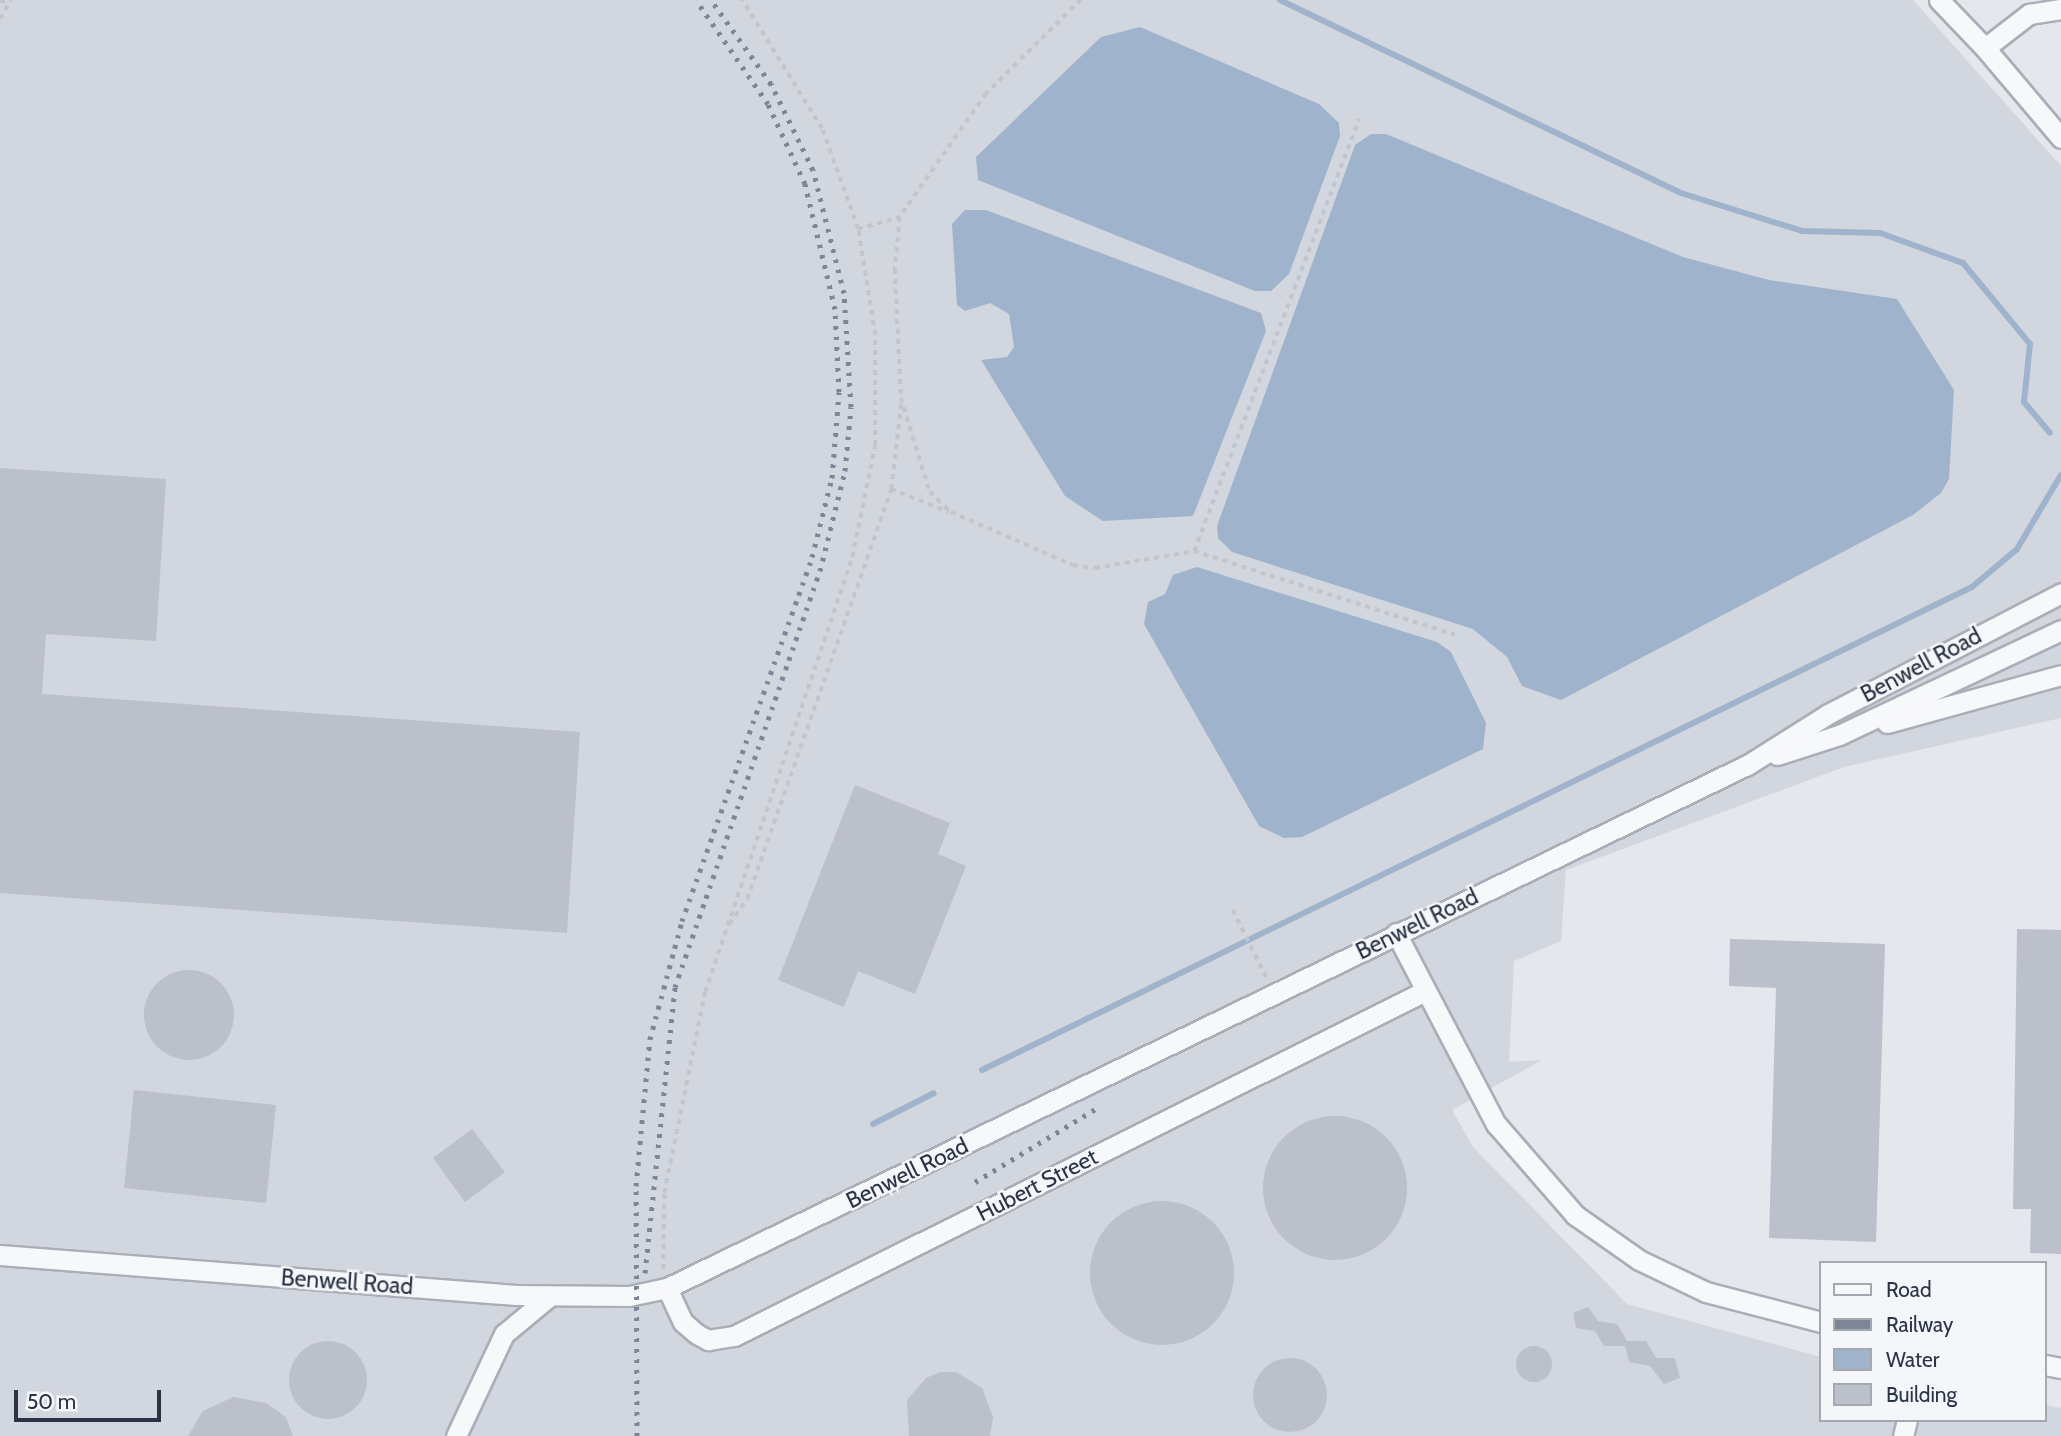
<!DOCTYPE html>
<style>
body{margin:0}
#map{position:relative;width:2061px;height:1436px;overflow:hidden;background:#e4e7ec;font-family:Cabin,sans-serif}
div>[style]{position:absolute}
.built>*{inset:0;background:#d2d6de}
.water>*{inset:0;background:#9fb4cc}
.stream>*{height:6px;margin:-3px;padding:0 3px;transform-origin:3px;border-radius:3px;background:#9fb4cc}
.building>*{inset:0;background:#bbc0ca}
.round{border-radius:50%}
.path>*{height:3.5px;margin-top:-1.75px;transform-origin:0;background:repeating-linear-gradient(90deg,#c2c5cb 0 5px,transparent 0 10px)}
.roads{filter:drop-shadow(2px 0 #a9aeb7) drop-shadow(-2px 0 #a9aeb7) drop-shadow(0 2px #a9aeb7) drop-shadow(0 -2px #a9aeb7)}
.minor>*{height:19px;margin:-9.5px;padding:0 9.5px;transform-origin:9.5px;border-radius:9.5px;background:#f7f8fa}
.rail>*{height:5px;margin-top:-2.5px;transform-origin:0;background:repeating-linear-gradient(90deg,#7d8696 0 3.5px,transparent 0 10.5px)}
span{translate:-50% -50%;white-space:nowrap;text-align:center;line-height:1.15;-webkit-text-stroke:5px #f4f6f9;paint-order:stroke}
.street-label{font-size:23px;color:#2b3445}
.legend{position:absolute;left:1819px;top:1261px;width:228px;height:161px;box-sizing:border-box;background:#f4f6f9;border:2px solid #a4a8b1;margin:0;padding:9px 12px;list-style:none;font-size:21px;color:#2b3445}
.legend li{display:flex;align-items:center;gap:14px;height:35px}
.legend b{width:35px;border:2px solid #a4a8b1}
.scale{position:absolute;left:14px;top:1390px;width:147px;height:32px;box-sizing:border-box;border:4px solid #2b3445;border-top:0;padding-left:9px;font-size:21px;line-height:24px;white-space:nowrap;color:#2b3445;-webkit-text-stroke:5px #f4f6f9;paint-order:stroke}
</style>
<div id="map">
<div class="built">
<i style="clip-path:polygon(0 0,1913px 0,2061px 166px,2061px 718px,1844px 767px,1566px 870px,1561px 941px,1514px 961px,1509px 1062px,1542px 1060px,1452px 1110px,1473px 1147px,1627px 1304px,1821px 1357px,1821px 1420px,2045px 1420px,2045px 1405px,2061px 1408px,2061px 1436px,0 1436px)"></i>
</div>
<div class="water">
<i style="clip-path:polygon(1140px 27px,1319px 104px,1339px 123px,1340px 136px,1289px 274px,1271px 291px,1255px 291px,978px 180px,976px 157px,1101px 37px)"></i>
<i style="clip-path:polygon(1371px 134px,1386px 134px,1683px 257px,1769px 280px,1897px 299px,1954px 390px,1949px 479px,1941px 493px,1913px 515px,1561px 700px,1522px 686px,1507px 657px,1473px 629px,1232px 552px,1218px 538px,1217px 526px,1355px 145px)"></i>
<i style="clip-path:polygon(965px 210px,986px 210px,1261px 313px,1266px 331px,1193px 516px,1103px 521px,1065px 496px,981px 360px,1007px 357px,1014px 347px,1009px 314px,990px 303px,965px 311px,957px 305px,952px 224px)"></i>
<i style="clip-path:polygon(1197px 567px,1437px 642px,1451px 652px,1486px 723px,1483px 749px,1302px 837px,1284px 838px,1259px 826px,1144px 624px,1148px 602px,1165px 594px,1173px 575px)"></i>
</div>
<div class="stream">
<i style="left:1280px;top:0;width:445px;rotate:25.7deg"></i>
<i style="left:1681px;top:193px;width:127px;rotate:17.4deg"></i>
<i style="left:1802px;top:231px;width:78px;rotate:1.5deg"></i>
<i style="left:1880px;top:233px;width:88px;rotate:19.9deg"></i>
<i style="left:1963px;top:263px;width:105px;rotate:50.4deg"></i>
<i style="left:2030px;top:344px;width:58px;rotate:95.9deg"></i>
<i style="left:2024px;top:402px;width:40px;rotate:50deg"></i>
<i style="left:982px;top:1070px;width:1102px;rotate:-26.01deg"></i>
<i style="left:1972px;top:587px;width:59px;rotate:-40.2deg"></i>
<i style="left:2017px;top:549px;width:86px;rotate:-59.3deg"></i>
<i style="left:873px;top:1124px;width:68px;rotate:-26.9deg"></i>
</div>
<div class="building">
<i style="clip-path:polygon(0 468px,166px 479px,156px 641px,46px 634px,42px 694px,580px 732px,567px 933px,0 893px)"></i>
<i style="clip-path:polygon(855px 785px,950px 823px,938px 854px,966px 866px,915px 994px,858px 971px,844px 1007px,778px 980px)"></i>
<i style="clip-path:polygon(2017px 929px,2061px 930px,2061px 1254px,2030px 1253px,2031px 1209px,2013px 1209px)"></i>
<i style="clip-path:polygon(1730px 939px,1885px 944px,1876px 1242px,1769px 1238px,1776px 988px,1729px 986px)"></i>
<i class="round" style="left:144px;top:970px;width:90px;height:90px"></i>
<i style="clip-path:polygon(134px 1090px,276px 1105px,266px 1203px,124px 1188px)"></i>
<i class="round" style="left:1263px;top:1116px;width:144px;height:144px"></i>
<i style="clip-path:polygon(472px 1129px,505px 1172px,465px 1202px,433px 1158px)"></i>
<i class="round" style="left:1090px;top:1201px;width:144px;height:144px"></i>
<i style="clip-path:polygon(1588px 1307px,1598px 1321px,1617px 1324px,1627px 1341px,1646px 1341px,1656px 1358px,1675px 1358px,1680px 1378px,1664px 1384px,1650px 1366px,1629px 1362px,1625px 1346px,1604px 1346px,1595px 1331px,1576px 1328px,1573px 1313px)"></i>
<i class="round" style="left:289px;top:1341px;width:78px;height:78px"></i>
<i class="round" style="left:1516px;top:1346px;width:36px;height:36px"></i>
<i class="round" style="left:1253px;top:1358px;width:74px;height:74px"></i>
<i style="clip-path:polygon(940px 1372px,956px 1372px,982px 1388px,993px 1417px,990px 1436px,909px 1436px,907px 1400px,926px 1378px)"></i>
<i style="clip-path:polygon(233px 1397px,266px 1403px,286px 1417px,293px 1436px,188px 1436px,203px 1411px)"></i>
</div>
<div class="path">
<i style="left:1081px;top:0;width:134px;rotate:135.3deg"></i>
<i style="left:986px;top:94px;width:150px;rotate:125deg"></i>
<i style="left:900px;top:217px;width:52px;rotate:95.5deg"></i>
<i style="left:895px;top:269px;width:129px;rotate:87.3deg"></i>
<i style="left:901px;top:398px;width:98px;rotate:72.9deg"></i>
<i style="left:930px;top:492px;width:29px;rotate:44deg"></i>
<i style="left:951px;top:512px;width:133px;rotate:23.5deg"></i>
<i style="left:1073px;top:565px;width:22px;rotate:8deg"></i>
<i style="left:1095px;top:568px;width:100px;rotate:-9.7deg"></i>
<i style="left:1194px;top:551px;width:274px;rotate:17.8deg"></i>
<i style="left:0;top:1px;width:9px;rotate:6deg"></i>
<i style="left:0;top:19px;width:22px;rotate:-60deg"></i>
<i style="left:858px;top:229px;width:44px;rotate:-15.9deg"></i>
<i style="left:891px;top:489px;width:86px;rotate:-83.3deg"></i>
<i style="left:1194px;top:551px;width:462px;rotate:-69.1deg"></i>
<i style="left:1233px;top:910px;width:77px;rotate:63.8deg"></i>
<i style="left:729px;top:924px;width:31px;rotate:-54deg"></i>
<i style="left:747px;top:899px;width:435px;rotate:-70.6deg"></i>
<i style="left:891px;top:489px;width:62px;rotate:21.6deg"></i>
<i style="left:663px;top:1269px;width:76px;rotate:-89.2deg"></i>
<i style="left:664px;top:1193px;width:205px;rotate:-78.5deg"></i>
<i style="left:705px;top:992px;width:459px;rotate:-71.3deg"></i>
<i style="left:852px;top:557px;width:114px;rotate:-78.4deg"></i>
<i style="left:875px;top:445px;width:110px;rotate:-90deg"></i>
<i style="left:875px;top:335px;width:107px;rotate:-99.1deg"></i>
<i style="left:858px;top:229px;width:106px;rotate:-109.8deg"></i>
<i style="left:822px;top:129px;width:152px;rotate:-121.8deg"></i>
</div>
<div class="roads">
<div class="minor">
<i style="left:1939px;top:0;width:66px;rotate:46.2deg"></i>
<i style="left:1985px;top:48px;width:56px;rotate:-37.7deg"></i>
<i style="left:2029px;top:14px;width:32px;rotate:-9deg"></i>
<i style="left:1985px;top:48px;width:118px;rotate:49.8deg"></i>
<i style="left:1887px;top:723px;width:180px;rotate:-15.4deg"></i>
<i style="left:1777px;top:755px;width:65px;rotate:-17.9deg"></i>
<i style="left:1839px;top:735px;width:246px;rotate:-25.3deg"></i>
<i style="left:1396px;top:933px;width:216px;rotate:62.4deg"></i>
<i style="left:1496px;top:1124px;width:121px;rotate:49deg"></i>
<i style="left:1575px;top:1215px;width:78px;rotate:35.1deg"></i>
<i style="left:1639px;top:1260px;width:74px;rotate:25.5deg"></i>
<i style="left:1706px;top:1292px;width:119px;rotate:14.6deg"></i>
<i style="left:0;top:1255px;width:518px;rotate:4.43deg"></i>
<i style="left:516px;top:1295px;width:113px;rotate:0.5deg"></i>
<i style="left:629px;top:1296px;width:39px;rotate:-12deg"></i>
<i style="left:667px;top:1288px;width:1202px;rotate:-25.84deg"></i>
<i style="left:1749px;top:764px;width:93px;rotate:-32.3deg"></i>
<i style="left:1828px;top:714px;width:263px;rotate:-27.4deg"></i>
<i style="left:667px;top:1288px;width:38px;rotate:65deg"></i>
<i style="left:683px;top:1322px;width:18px;rotate:41deg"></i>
<i style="left:697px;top:1334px;width:13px;rotate:29deg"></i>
<i style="left:708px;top:1340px;width:26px;rotate:-9deg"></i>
<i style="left:734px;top:1336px;width:772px;rotate:-26.53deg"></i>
<i style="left:2045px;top:1365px;width:16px;rotate:11deg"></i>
<i style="left:456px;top:1436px;width:113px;rotate:-64.8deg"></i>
<i style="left:504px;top:1334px;width:60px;rotate:-39.6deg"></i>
<i style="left:1903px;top:1436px;width:16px;rotate:-76deg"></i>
</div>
</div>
<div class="rail">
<i style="left:975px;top:1182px;width:145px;rotate:-31.2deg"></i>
<i style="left:645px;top:1273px;width:288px;rotate:-84deg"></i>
<i style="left:675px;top:987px;width:441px;rotate:-70.8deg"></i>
<i style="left:820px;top:571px;width:103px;rotate:-76deg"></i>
<i style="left:845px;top:471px;width:64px;rotate:-84.6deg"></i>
<i style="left:851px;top:407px;width:114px;rotate:-93.5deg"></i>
<i style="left:844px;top:293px;width:127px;rotate:-104.1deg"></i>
<i style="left:813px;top:170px;width:96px;rotate:-116deg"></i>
<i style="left:771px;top:84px;width:103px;rotate:-125.5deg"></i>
<i style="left:637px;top:1436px;width:250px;rotate:-90.2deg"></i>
<i style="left:636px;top:1186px;width:148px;rotate:-84.6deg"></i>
<i style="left:650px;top:1039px;width:122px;rotate:-74.8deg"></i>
<i style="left:682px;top:921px;width:387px;rotate:-70.3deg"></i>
<i style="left:812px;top:557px;width:81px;rotate:-75.8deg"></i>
<i style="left:832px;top:478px;width:86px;rotate:-85.3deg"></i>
<i style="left:839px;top:392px;width:83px;rotate:-92.8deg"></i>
<i style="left:835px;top:309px;width:129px;rotate:-103.5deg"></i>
<i style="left:805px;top:184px;width:88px;rotate:-114.8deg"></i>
<i style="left:768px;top:104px;width:126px;rotate:-124.7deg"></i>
</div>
<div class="street-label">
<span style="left:1921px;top:665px;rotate:-28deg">Benwell Road</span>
<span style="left:1417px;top:924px;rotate:-26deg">Benwell Road</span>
<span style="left:907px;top:1173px;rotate:-26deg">Benwell Road</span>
<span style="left:1037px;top:1185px;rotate:-27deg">Hubert Street</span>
<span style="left:347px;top:1282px;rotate:4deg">Benwell Road</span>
</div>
<ul class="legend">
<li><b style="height:9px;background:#f7f8fa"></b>Road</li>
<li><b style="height:9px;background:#7d8696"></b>Railway</li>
<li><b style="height:19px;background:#9fb4cc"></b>Water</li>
<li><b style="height:19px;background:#bbc0ca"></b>Building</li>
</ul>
<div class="scale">50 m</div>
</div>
